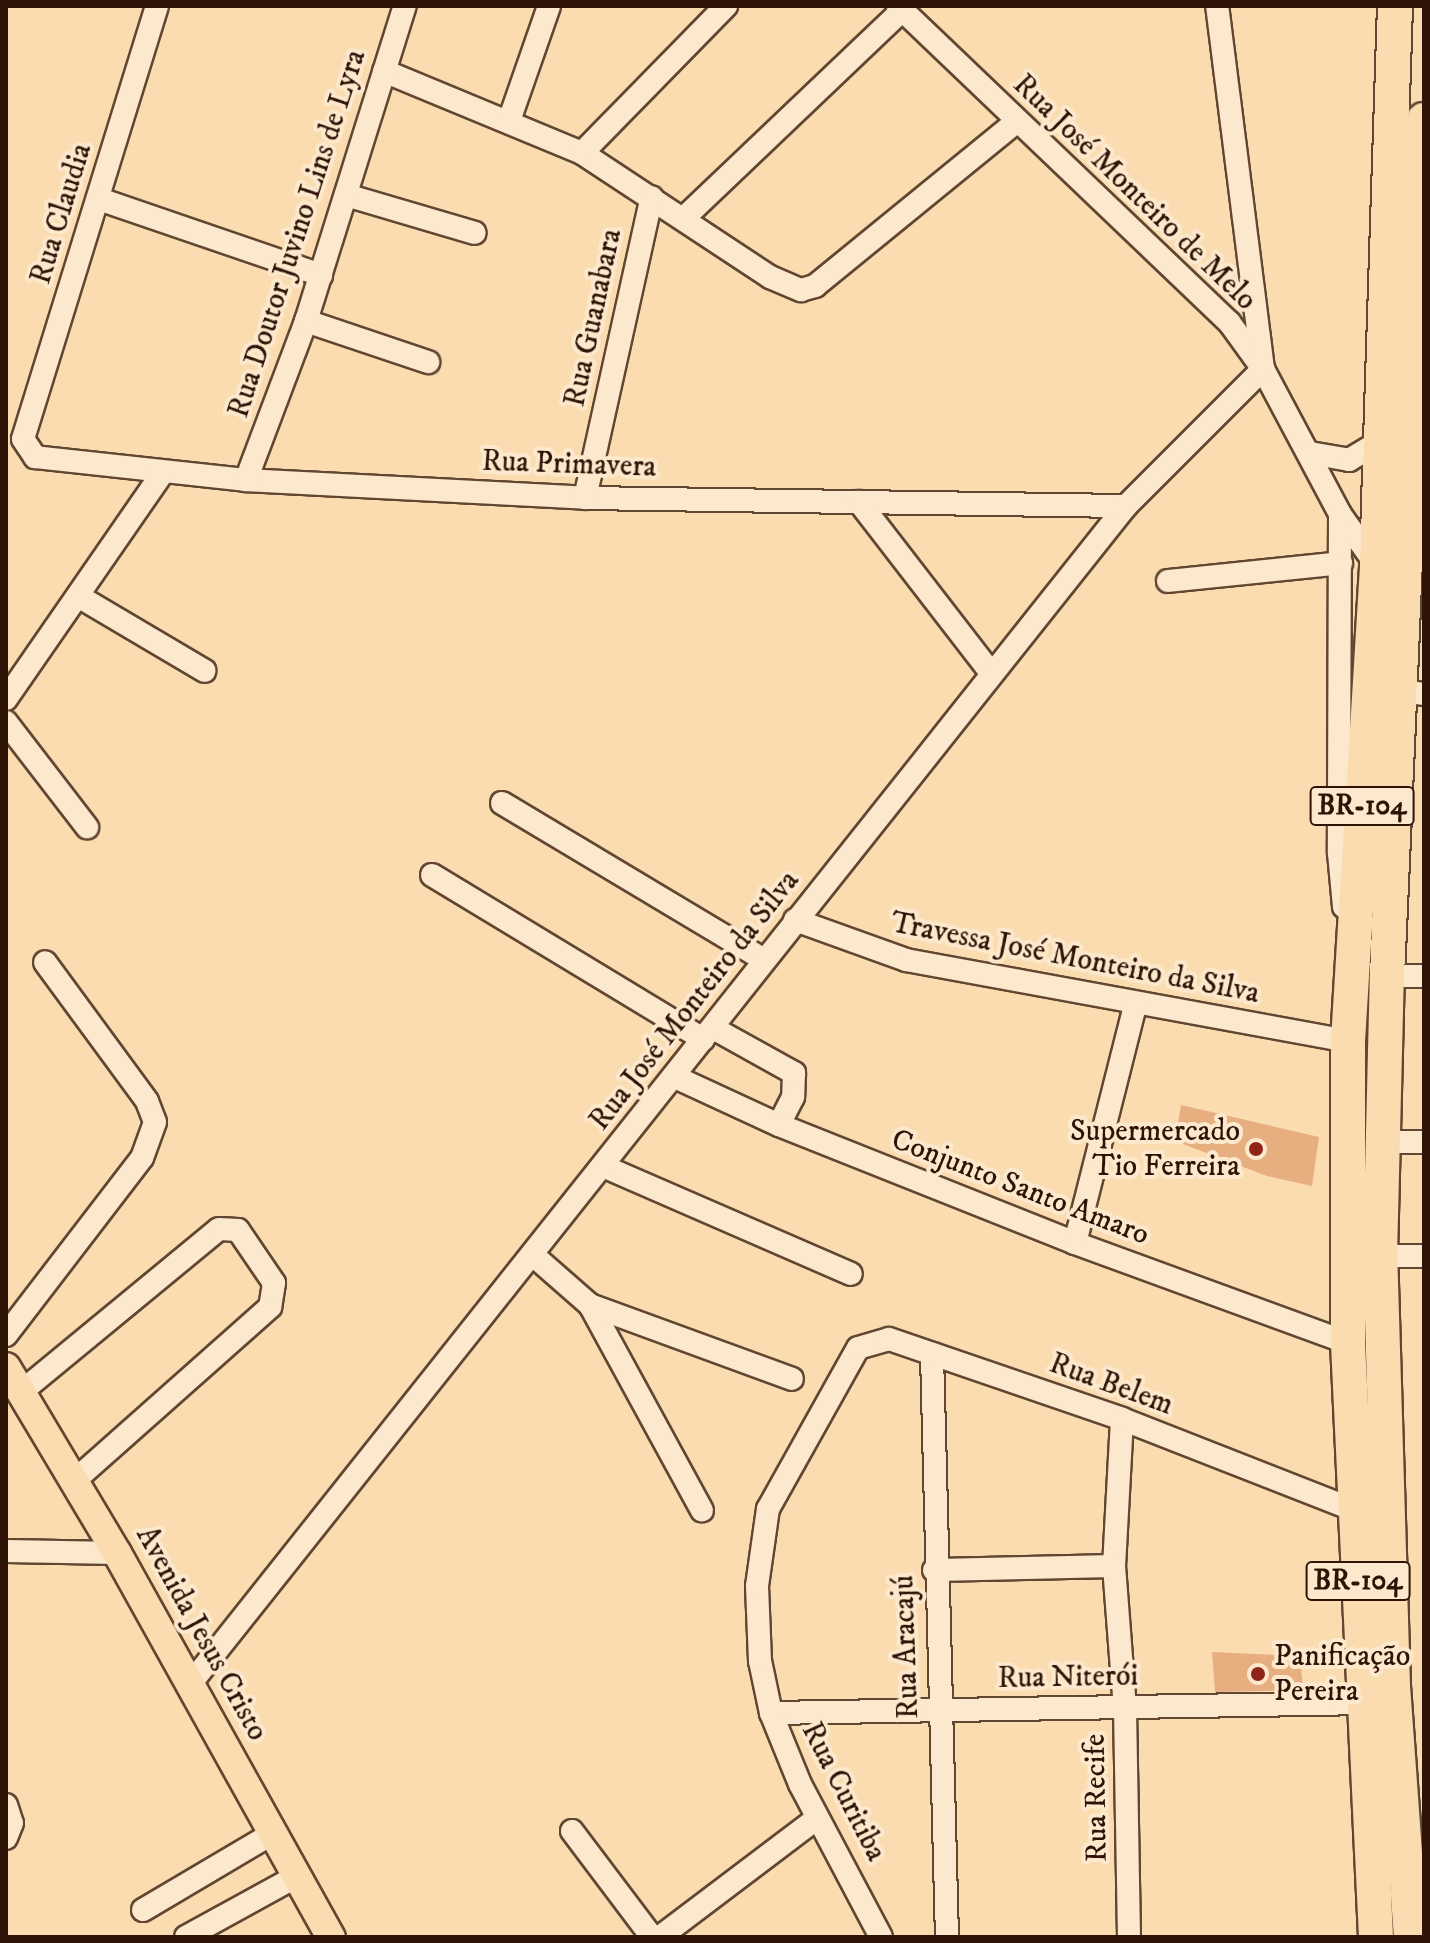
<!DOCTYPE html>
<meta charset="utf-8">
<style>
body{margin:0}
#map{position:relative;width:1430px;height:1943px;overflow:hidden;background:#fadcb0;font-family:"IM FELL DW Pica",serif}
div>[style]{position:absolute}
.building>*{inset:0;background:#e7ae80}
.roads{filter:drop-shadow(2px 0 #614631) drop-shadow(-2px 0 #614631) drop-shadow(0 2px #614631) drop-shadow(0 -2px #614631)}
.minor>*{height:22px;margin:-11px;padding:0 11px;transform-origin:11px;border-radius:11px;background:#fce8cc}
.major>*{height:28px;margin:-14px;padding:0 14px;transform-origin:14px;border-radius:14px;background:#fadcb0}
.highway>*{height:34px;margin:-17px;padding:0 17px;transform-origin:17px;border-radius:17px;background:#fadcb0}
.dots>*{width:22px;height:22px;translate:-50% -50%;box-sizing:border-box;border:4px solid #fce8cc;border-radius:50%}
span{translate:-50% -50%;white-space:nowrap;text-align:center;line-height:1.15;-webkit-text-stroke:8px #fce8cc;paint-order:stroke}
.shield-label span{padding:2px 6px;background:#fce8cc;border:2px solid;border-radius:6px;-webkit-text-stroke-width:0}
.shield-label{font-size:28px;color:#2e1407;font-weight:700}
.street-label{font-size:30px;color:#2e1407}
.poi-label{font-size:30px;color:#2e1407}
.right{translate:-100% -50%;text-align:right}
.left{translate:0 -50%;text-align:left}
.frame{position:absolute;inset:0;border:8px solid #2e1407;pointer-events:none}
</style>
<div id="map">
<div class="building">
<i style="clip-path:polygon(1181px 1105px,1319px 1137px,1312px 1186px,1267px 1176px,1175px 1141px)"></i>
<i style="clip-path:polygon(1212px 1652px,1300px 1656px,1303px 1690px,1215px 1692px)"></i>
</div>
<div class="roads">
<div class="minor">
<i style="left:157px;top:6px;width:453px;rotate:107.2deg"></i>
<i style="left:23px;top:439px;width:22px;rotate:56deg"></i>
<i style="left:35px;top:457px;width:212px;rotate:6.2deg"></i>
<i style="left:246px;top:480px;width:339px;rotate:3deg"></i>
<i style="left:585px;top:498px;width:541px;rotate:0.85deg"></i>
<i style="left:898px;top:6px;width:458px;rotate:43.7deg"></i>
<i style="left:1229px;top:322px;width:58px;rotate:54.1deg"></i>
<i style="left:1263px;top:369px;width:164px;rotate:62deg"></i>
<i style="left:1340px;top:514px;width:64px;rotate:54.6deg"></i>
<i style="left:384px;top:71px;width:214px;rotate:22.5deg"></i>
<i style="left:582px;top:153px;width:225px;rotate:33.4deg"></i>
<i style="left:770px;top:277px;width:34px;rotate:23deg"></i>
<i style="left:801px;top:290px;width:15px;rotate:-16deg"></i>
<i style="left:815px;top:286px;width:261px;rotate:-39.2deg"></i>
<i style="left:509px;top:121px;width:122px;rotate:-70.8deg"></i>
<i style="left:582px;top:153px;width:206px;rotate:-45.6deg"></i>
<i style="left:346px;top:195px;width:134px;rotate:16.4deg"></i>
<i style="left:99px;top:199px;width:235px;rotate:18.9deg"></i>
<i style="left:685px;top:217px;width:300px;rotate:-43.6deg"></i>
<i style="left:306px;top:321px;width:129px;rotate:18.6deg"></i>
<i style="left:1310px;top:453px;width:40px;rotate:10deg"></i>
<i style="left:1349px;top:460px;width:37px;rotate:-31deg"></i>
<i style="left:246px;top:480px;width:170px;rotate:-69.3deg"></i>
<i style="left:306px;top:321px;width:330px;rotate:-72.6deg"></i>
<i style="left:585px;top:498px;width:308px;rotate:-77.5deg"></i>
<i style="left:859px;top:502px;width:217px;rotate:52.3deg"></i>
<i style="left:1340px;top:514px;width:339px;rotate:90.2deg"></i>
<i style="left:1339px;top:853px;width:54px;rotate:84.7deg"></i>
<i style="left:1168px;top:581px;width:174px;rotate:-5.9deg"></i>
<i style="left:78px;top:596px;width:147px;rotate:30.6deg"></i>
<i style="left:1400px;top:691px;width:24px;rotate:7deg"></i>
<i style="left:6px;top:699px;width:276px;rotate:-55.3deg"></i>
<i style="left:6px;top:722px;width:133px;rotate:52.4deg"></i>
<i style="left:502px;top:803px;width:305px;rotate:30.9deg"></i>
<i style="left:432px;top:875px;width:317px;rotate:31.2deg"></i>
<i style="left:795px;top:920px;width:118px;rotate:19.8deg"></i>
<i style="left:906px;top:960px;width:449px;rotate:10.4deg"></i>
<i style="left:1387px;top:976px;width:37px"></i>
<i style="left:713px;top:1028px;width:93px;rotate:29.1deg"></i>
<i style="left:794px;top:1073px;width:24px;rotate:92deg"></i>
<i style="left:793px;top:1097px;width:31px;rotate:117deg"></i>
<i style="left:675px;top:1077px;width:115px;rotate:24.8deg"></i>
<i style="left:779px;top:1125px;width:319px;rotate:21.7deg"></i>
<i style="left:1075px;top:1243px;width:291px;rotate:20.1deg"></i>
<i style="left:1383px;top:1142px;width:41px"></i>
<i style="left:605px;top:1167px;width:268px;rotate:23.5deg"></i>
<i style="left:1075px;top:1243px;width:244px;rotate:-75.8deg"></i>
<i style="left:534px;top:1256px;width:74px;rotate:41.2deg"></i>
<i style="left:590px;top:1305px;width:234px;rotate:61.4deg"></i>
<i style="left:1380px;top:1256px;width:44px"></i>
<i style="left:590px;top:1305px;width:215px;rotate:20.1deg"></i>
<i style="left:6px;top:1335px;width:223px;rotate:-52.5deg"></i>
<i style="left:142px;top:1158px;width:38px;rotate:-70deg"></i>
<i style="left:155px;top:1122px;width:22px;rotate:-111deg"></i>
<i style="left:147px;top:1101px;width:172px;rotate:-126.3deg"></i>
<i style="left:932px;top:1354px;width:583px;rotate:88.53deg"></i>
<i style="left:21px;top:1392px;width:256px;rotate:-39.5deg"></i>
<i style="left:219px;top:1229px;width:19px;rotate:3deg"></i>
<i style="left:238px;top:1230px;width:64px;rotate:55.8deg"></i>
<i style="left:274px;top:1283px;width:24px;rotate:99deg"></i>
<i style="left:270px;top:1307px;width:262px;rotate:138.4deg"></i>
<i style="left:1122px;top:1419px;width:147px;rotate:93.1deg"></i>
<i style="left:1114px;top:1566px;width:142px;rotate:85.6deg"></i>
<i style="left:1125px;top:1708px;width:229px;rotate:89deg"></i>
<i style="left:6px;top:1551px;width:111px;rotate:1deg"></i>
<i style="left:934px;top:1570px;width:180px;rotate:-1.3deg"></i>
<i style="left:191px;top:1683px;width:1503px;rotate:-51.54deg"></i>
<i style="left:1126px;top:506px;width:194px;rotate:-45deg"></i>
<i style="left:1263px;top:369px;width:366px;rotate:-97.2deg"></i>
<i style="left:771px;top:1713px;width:594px;rotate:-0.96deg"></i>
<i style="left:6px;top:1805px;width:19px;rotate:72deg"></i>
<i style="left:12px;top:1823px;width:16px;rotate:112deg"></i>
<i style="left:572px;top:1831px;width:133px;rotate:53deg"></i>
<i style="left:143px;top:1910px;width:151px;rotate:-30.6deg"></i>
<i style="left:186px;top:1937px;width:127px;rotate:-28.8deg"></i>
<i style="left:660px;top:1937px;width:196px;rotate:-37.1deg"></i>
<i style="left:881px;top:1937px;width:173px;rotate:-117.9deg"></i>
<i style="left:800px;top:1784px;width:77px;rotate:-112.2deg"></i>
<i style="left:771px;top:1713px;width:53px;rotate:-101.9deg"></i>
<i style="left:760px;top:1661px;width:75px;rotate:-92.3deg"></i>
<i style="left:757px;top:1586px;width:78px;rotate:-81.9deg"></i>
<i style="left:768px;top:1509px;width:184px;rotate:-60.8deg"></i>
<i style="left:858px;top:1348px;width:32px;rotate:-16deg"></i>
<i style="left:889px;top:1339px;width:246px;rotate:18.9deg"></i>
<i style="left:1122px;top:1419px;width:249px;rotate:21.4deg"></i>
</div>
<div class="major">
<i style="left:6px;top:1367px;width:217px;rotate:59.2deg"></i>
<i style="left:117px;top:1553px;width:440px;rotate:60.9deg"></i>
</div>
<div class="highway">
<i style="left:1376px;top:1937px;width:595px;rotate:-92.7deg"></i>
<i style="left:1348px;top:1343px;width:302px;rotate:-90deg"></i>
<i style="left:1348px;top:1041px;width:476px;rotate:-86.5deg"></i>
<i style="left:1377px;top:566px;width:560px;rotate:-88.16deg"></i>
<i style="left:1411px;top:1937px;width:251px;rotate:-94.1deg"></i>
<i style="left:1393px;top:1687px;width:431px;rotate:-91.7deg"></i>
<i style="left:1380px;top:1256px;width:280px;rotate:-88.6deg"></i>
<i style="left:1387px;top:976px;width:857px;rotate:-87.52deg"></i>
</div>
</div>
<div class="dots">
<i style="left:1256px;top:1149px;background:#8f2418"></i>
<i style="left:1258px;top:1674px;background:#8f2418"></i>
</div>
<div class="shield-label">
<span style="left:1362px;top:806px">BR-104</span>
<span style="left:1358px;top:1581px">BR-104</span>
</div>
<div class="street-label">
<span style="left:1134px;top:193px;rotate:44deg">Rua José Monteiro de Melo</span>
<span style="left:62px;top:214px;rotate:-73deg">Rua Claudia</span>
<span style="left:298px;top:234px;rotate:-72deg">Rua Doutor Juvino Lins de Lyra</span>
<span style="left:594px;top:318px;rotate:-78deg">Rua Guanabara</span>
<span style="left:569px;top:465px;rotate:2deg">Rua Primavera</span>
<span style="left:1075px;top:959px;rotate:11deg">Travessa José Monteiro da Silva</span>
<span style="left:695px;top:1001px;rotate:-52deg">Rua José Monteiro da Silva</span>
<span style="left:1020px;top:1188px;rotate:21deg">Conjunto Santo Amaro</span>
<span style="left:1111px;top:1385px;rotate:20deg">Rua Belem</span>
<span style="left:201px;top:1634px;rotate:61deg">Avenida Jesus Cristo</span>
<span style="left:907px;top:1647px;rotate:-92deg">Rua Aracajú</span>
<span style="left:1068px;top:1678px;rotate:-1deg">Rua Niterói</span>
<span style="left:843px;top:1792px;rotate:63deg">Rua Curitiba</span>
<span style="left:1097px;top:1798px;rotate:-91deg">Rua Recife</span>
</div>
<div class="poi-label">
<span class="right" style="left:1240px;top:1149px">Supermercado<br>Tio Ferreira</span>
<span class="left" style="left:1274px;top:1674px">Panificação<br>Pereira</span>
</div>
<div class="frame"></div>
</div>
